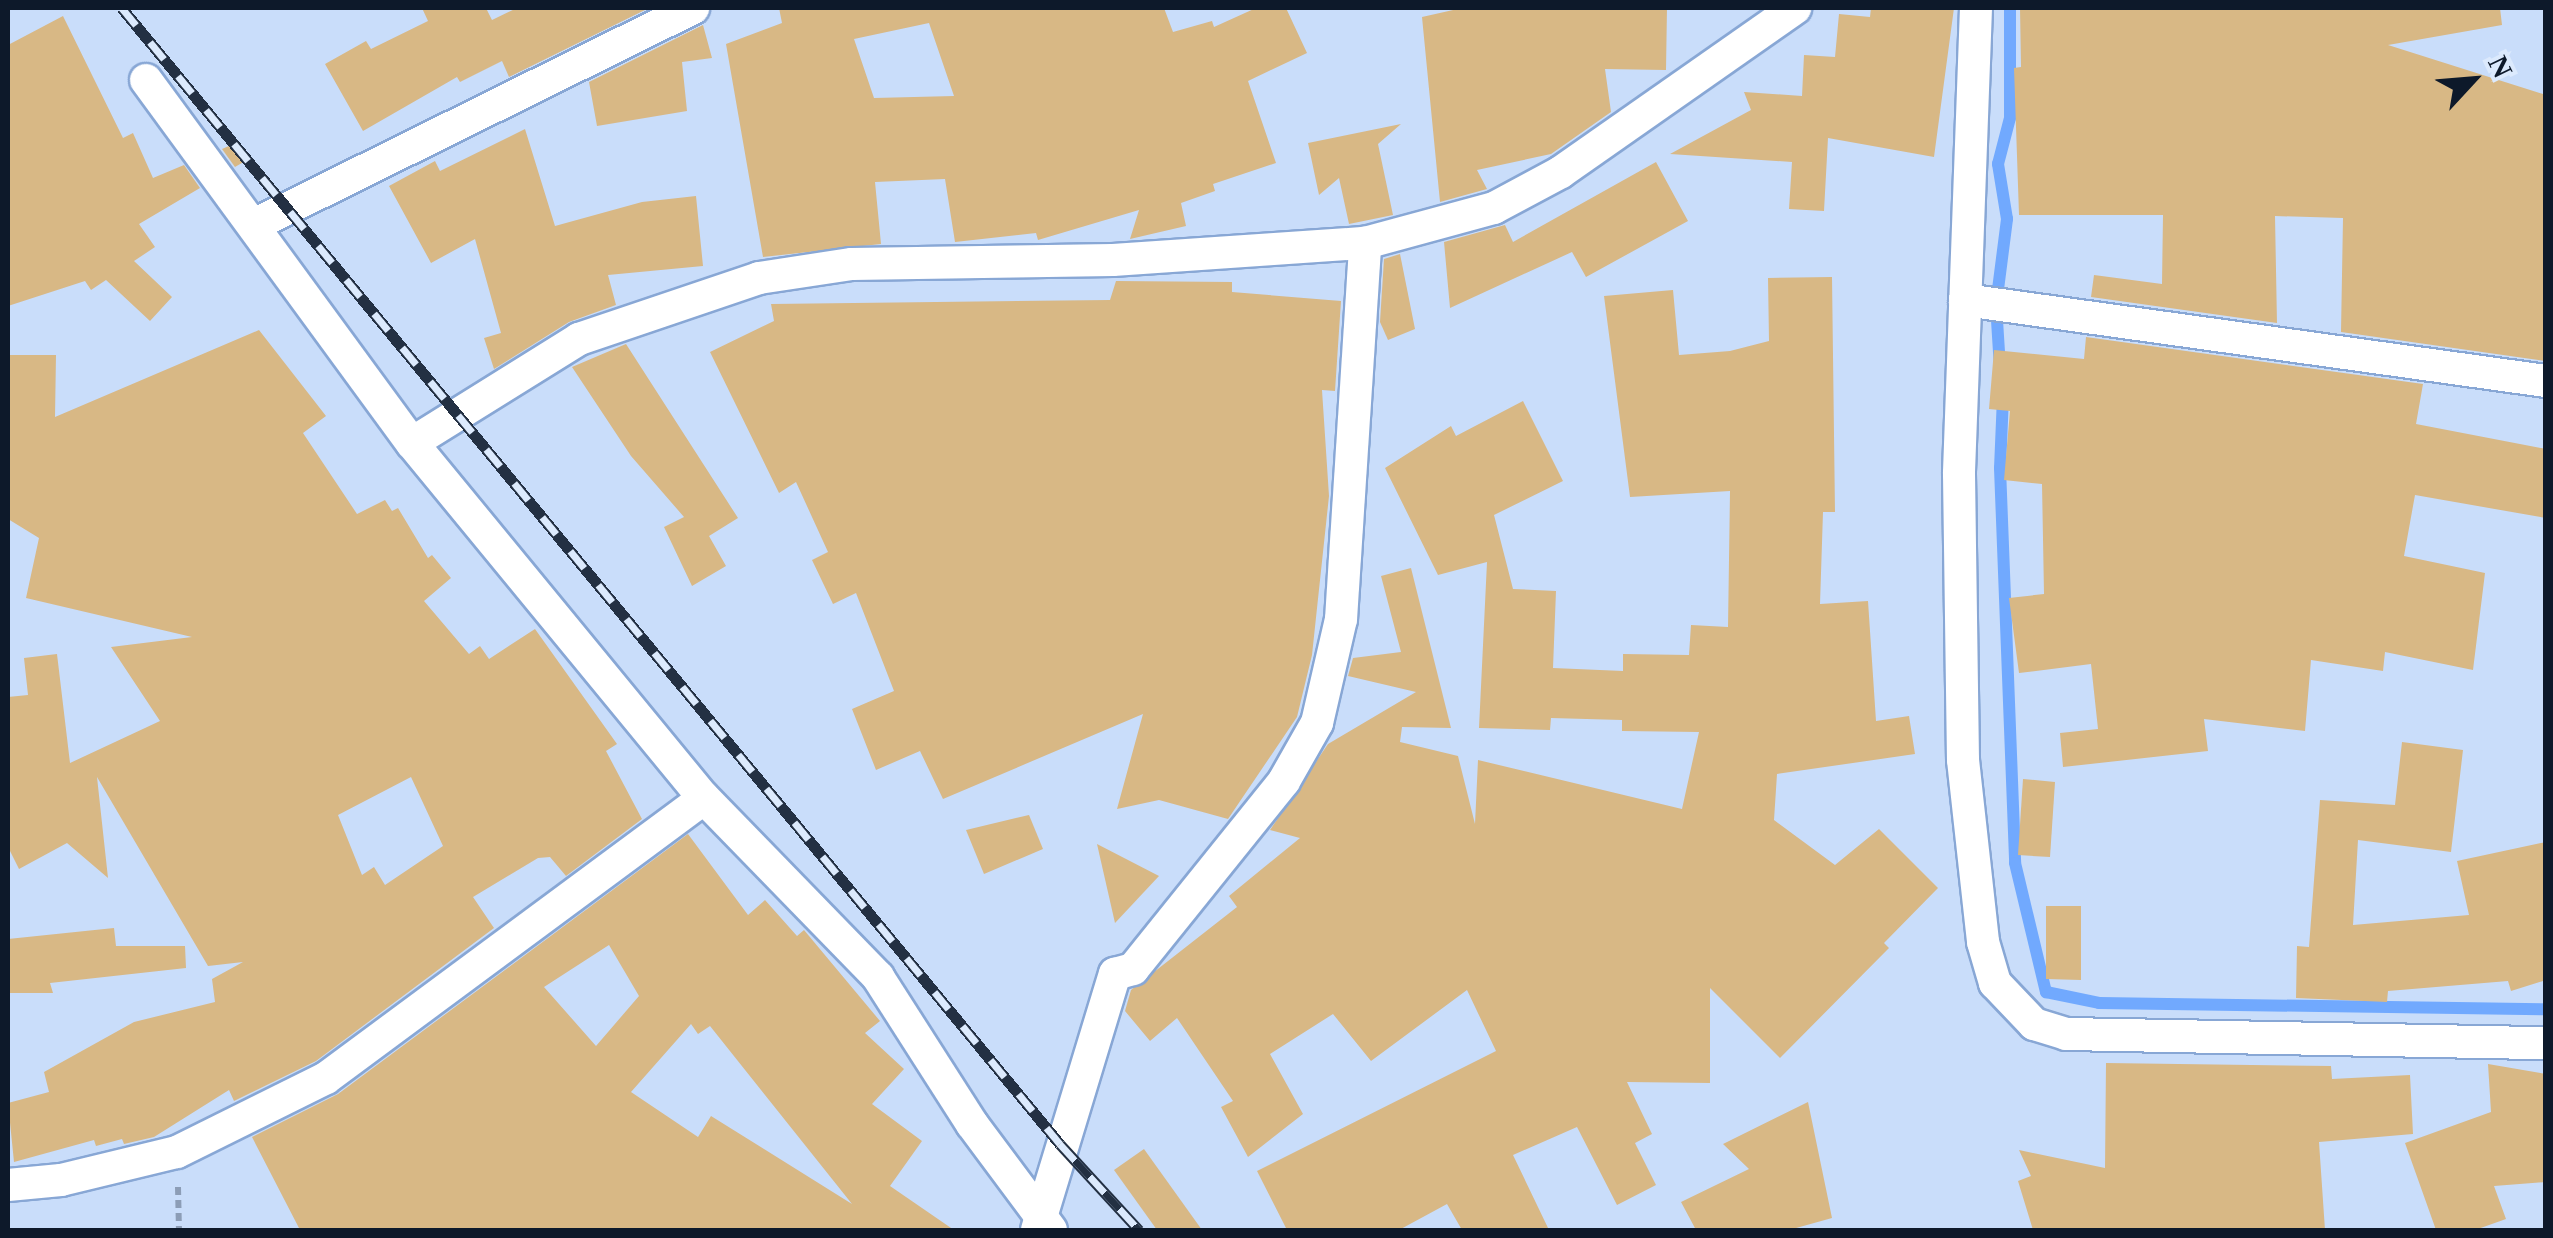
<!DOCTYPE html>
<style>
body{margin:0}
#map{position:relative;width:2553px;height:1238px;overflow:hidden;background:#c9ddfa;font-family:Georgia,serif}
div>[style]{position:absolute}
.stream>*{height:12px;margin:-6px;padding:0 6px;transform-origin:6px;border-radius:6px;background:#71a9fe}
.building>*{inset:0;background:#d8b885}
.path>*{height:6px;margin-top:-3px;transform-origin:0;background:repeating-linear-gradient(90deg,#8c9db6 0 8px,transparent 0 13px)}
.roads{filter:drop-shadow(2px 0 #88a7d5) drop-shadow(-2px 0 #88a7d5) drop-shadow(0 2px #88a7d5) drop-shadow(0 -2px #88a7d5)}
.street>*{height:32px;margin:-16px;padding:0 16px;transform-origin:16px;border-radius:16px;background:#fff}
.rail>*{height:11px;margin-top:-5.5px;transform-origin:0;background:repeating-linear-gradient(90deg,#dceafd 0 22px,#233043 0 44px);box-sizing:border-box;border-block:2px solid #233043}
span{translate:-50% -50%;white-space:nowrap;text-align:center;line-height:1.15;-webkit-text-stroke:8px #dceafd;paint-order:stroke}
.frame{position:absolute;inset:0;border:10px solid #0d192a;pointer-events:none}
.north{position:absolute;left:2423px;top:30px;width:100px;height:100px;-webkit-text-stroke:8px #dceafd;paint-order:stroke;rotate:64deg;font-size:28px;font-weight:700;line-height:40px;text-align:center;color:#0d192a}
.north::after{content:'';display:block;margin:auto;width:35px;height:45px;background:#0d192a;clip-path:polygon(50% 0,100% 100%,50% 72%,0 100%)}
</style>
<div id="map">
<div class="stream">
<i style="left:2000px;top:368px;width:63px;rotate:-93.6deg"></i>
<i style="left:1996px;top:305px;width:87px;rotate:-82.7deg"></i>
<i style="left:2007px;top:219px;width:56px;rotate:-99.3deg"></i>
<i style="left:1998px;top:164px;width:48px;rotate:-75.4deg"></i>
<i style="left:2010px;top:118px;width:110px;rotate:-90deg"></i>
<i style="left:2003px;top:397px;width:71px;rotate:92.4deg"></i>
<i style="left:2000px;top:468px;width:395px;rotate:87.8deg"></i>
<i style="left:2015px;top:863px;width:133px;rotate:76.5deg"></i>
<i style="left:2046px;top:992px;width:54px;rotate:11.7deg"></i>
<i style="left:2099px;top:1003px;width:447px;rotate:0.8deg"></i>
</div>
<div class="building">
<i style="clip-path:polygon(422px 8px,486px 8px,492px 20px,517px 8px,649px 8px,509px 77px,502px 61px,460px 82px,457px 77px,363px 131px,325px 64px,366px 41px,371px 49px,428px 21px)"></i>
<i style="clip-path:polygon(evenodd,779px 8px,1164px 8px,1173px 32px,1212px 21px,1214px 27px,1256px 8px,1286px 8px,1307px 53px,1248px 81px,1276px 163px,1213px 184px,1215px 191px,1181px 203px,1186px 226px,1130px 239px,1139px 210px,1038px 240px,1036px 233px,955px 242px,945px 179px,875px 182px,881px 244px,763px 257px,726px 44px,782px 23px,779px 8px,929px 23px,954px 96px,874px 98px,854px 39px,929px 23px)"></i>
<i style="clip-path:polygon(1462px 8px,1667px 8px,1666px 70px,1605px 69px,1611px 112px,1551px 154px,1477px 170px,1487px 189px,1440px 202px,1422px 17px)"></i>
<i style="clip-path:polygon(1871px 8px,1954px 8px,1934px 157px,1828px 138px,1824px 211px,1789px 209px,1792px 162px,1670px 154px,1751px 110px,1744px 92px,1802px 96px,1804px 55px,1835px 57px,1839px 14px,1870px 17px)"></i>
<i style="clip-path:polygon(2020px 8px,2500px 8px,2502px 25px,2388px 45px,2546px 95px,2546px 361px,2341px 332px,2343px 218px,2275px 216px,2277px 323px,2091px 297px,2094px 275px,2162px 284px,2163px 215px,2019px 215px,2014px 68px,2021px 67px)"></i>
<i style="clip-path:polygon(63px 16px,123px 138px,133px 133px,153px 178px,184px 165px,200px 188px,139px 224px,155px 247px,134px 261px,172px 297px,150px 321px,106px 280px,91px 290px,85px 281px,8px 306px,8px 45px)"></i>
<i style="clip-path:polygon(703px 25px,712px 58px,682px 62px,687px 111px,597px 126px,589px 82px)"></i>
<i style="clip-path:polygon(1401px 124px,1378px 144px,1393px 215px,1349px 224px,1339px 178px,1319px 195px,1308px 143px)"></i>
<i style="clip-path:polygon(525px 129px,555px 226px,642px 202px,696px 196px,703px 266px,608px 275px,616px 305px,569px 322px,494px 369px,484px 338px,501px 333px,475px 239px,431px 263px,389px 186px,435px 161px,440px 171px)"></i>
<i style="clip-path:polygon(238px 142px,247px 160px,235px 167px,222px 149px)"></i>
<i style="clip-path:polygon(1656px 162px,1688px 221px,1586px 277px,1572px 252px,1450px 308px,1444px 242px,1505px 225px,1513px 242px)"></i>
<i style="clip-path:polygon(1400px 254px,1415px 329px,1388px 340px,1380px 322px,1384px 259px)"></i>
<i style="clip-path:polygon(1832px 277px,1835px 512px,1823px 512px,1820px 604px,1868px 601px,1876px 721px,1909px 716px,1915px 754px,1777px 774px,1774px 820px,1835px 865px,1879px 829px,1938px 888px,1884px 943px,1889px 948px,1780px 1058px,1710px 988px,1710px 1083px,1627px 1082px,1652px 1134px,1635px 1143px,1656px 1185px,1617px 1205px,1577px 1127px,1513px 1155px,1549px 1230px,1462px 1230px,1447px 1204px,1399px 1230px,1287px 1230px,1257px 1171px,1496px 1051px,1467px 990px,1371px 1061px,1333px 1014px,1270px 1054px,1303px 1114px,1248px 1157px,1221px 1107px,1233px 1101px,1177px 1018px,1150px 1041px,1125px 1011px,1131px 990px,1237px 907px,1229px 896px,1300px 838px,1270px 830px,1328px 744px,1416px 692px,1348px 676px,1353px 658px,1401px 652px,1381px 576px,1411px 568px,1451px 728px,1402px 727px,1400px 742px,1458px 756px,1475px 824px,1478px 760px,1682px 809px,1699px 732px,1622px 731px,1622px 720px,1551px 718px,1550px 730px,1479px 728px,1487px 562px,1438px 575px,1385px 468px,1451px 426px,1456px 436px,1523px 401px,1563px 481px,1494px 515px,1513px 589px,1556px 591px,1553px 668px,1623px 671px,1623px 654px,1689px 655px,1691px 625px,1728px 627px,1730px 491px,1630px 497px,1604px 296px,1673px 290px,1679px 355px,1730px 351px,1769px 341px,1768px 278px)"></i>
<i style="clip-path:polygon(1116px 281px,1232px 282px,1232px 292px,1341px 301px,1335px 391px,1322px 390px,1329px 496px,1312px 655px,1297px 717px,1228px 819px,1159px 800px,1117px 809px,1143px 714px,943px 799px,920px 751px,876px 770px,852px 709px,894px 691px,856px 593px,833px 604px,812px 560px,828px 552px,796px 482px,779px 493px,710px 352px,774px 321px,771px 304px,1110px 300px)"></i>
<i style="clip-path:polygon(evenodd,259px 330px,326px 416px,303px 433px,357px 514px,385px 500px,392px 511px,398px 508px,428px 558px,432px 555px,451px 578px,424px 601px,469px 654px,480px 646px,489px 659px,535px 629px,617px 744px,606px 751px,642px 819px,566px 876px,550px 857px,538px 858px,473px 897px,494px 928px,316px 1061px,234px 1101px,229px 1090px,154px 1137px,124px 1144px,122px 1139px,96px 1146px,94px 1140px,14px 1162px,8px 1103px,49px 1092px,44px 1072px,134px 1022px,215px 1002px,212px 979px,243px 962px,208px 966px,97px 777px,108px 878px,67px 843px,19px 869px,8px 847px,8px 697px,28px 695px,24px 658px,57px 654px,70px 763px,160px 721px,111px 647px,192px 637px,26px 598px,39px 538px,8px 519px,8px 355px,56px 355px,55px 417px,259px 330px,411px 777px,443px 846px,385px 885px,374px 867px,362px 875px,338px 815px,411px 777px)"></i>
<i style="clip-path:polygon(2086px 337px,2423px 384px,2416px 424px,2546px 449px,2546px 518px,2415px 495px,2404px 556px,2485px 573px,2473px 670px,2385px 652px,2383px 671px,2311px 660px,2305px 731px,2204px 719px,2208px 751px,2063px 767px,2060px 733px,2098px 729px,2091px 664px,2019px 673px,2009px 598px,2044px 594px,2042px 484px,2004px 480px,2010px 411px,1989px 409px,1994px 350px,2084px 359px)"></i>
<i style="clip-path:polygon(626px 344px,738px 518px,709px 536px,726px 566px,692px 586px,664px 527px,684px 517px,631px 456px,572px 367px)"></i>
<i style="clip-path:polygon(2402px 742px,2463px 750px,2451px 852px,2358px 840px,2353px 925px,2469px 915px,2457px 861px,2546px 842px,2546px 980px,2511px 991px,2508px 981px,2388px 991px,2387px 1002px,2296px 998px,2297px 946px,2309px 947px,2320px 800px,2395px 805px)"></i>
<i style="clip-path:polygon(2023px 779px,2055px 782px,2050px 857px,2018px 855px)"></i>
<i style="clip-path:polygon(1029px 815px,1043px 849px,984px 874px,966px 830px)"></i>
<i style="clip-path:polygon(evenodd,688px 834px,748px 915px,765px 900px,797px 936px,804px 930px,880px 1021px,865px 1033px,904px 1069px,872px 1104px,922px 1141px,890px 1186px,954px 1230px,300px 1230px,252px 1137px,338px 1094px,688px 834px,609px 945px,639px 996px,596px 1046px,544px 987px,609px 945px,688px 834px,691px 1024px,698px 1034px,710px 1026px,852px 1204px,711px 1116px,698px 1137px,631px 1092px,691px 1024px)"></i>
<i style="clip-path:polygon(1097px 844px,1159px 876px,1115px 923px)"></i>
<i style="clip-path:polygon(2046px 906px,2081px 906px,2081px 980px,2046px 979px)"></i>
<i style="clip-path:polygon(114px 928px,116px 946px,185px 946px,186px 968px,50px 983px,53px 993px,8px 993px,8px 939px)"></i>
<i style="clip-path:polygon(2106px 1063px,2331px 1066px,2332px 1079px,2410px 1075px,2413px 1134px,2319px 1142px,2325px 1230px,2033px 1230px,2018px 1181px,2031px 1176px,2019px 1150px,2105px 1168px)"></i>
<i style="clip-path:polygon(2488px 1064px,2546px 1074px,2546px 1182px,2494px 1186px,2506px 1219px,2475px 1230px,2436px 1230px,2405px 1143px,2491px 1112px)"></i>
<i style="clip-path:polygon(1808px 1102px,1832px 1218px,1789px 1230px,1696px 1230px,1681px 1202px,1749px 1169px,1723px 1144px)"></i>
<i style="clip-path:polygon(1144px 1149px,1202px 1230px,1157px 1230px,1114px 1170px)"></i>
</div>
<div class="path">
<i style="left:178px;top:1187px;width:43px;rotate:88.7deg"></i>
</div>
<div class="roads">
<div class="street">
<i style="left:1976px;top:8px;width:466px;rotate:92.1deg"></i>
<i style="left:1959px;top:474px;width:286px;rotate:89.2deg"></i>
<i style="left:1963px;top:760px;width:183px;rotate:83.7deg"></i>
<i style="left:1983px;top:942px;width:43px;rotate:73.7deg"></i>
<i style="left:1995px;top:983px;width:57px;rotate:46.4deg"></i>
<i style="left:2034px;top:1024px;width:34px;rotate:17deg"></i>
<i style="left:2066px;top:1034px;width:480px;rotate:1.1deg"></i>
<i style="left:146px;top:80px;width:450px;rotate:53.8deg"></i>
<i style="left:412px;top:443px;width:460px;rotate:50.6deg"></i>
<i style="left:704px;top:798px;width:250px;rotate:45.8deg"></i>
<i style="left:878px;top:977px;width:174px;rotate:57.4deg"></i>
<i style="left:972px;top:1124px;width:132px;rotate:53.3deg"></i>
<i style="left:254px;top:225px;width:490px;rotate:-26.3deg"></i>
<i style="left:1965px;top:300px;width:587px;rotate:7.94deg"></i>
<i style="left:412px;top:443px;width:197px;rotate:-31.9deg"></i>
<i style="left:579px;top:339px;width:190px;rotate:-18.7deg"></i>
<i style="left:759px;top:278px;width:94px;rotate:-8.6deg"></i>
<i style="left:852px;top:264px;width:261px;rotate:-0.9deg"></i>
<i style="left:1113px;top:260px;width:253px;rotate:-3.9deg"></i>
<i style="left:1365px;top:243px;width:134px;rotate:-15.2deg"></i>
<i style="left:1494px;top:208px;width:76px;rotate:-28.2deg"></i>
<i style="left:1561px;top:172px;width:286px;rotate:-35deg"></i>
<i style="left:8px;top:1185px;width:53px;rotate:-5.4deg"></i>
<i style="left:61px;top:1180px;width:119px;rotate:-13.6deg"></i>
<i style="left:177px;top:1152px;width:166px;rotate:-26.4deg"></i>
<i style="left:326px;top:1078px;width:470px;rotate:-36.5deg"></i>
<i style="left:1037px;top:1230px;width:268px;rotate:-73.1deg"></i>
<i style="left:1115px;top:974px;width:19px;rotate:-16deg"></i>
<i style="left:1133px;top:969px;width:241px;rotate:-51.2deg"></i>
<i style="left:1284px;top:781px;width:67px;rotate:-60.4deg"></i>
<i style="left:1317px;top:723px;width:107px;rotate:-77deg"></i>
<i style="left:1341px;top:619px;width:377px;rotate:-86.3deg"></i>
</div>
</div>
<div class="rail">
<i style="left:122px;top:8px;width:1473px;rotate:50.45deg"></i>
<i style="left:1060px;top:1144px;width:117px;rotate:47.4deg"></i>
</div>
<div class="frame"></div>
<div class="north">N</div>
</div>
